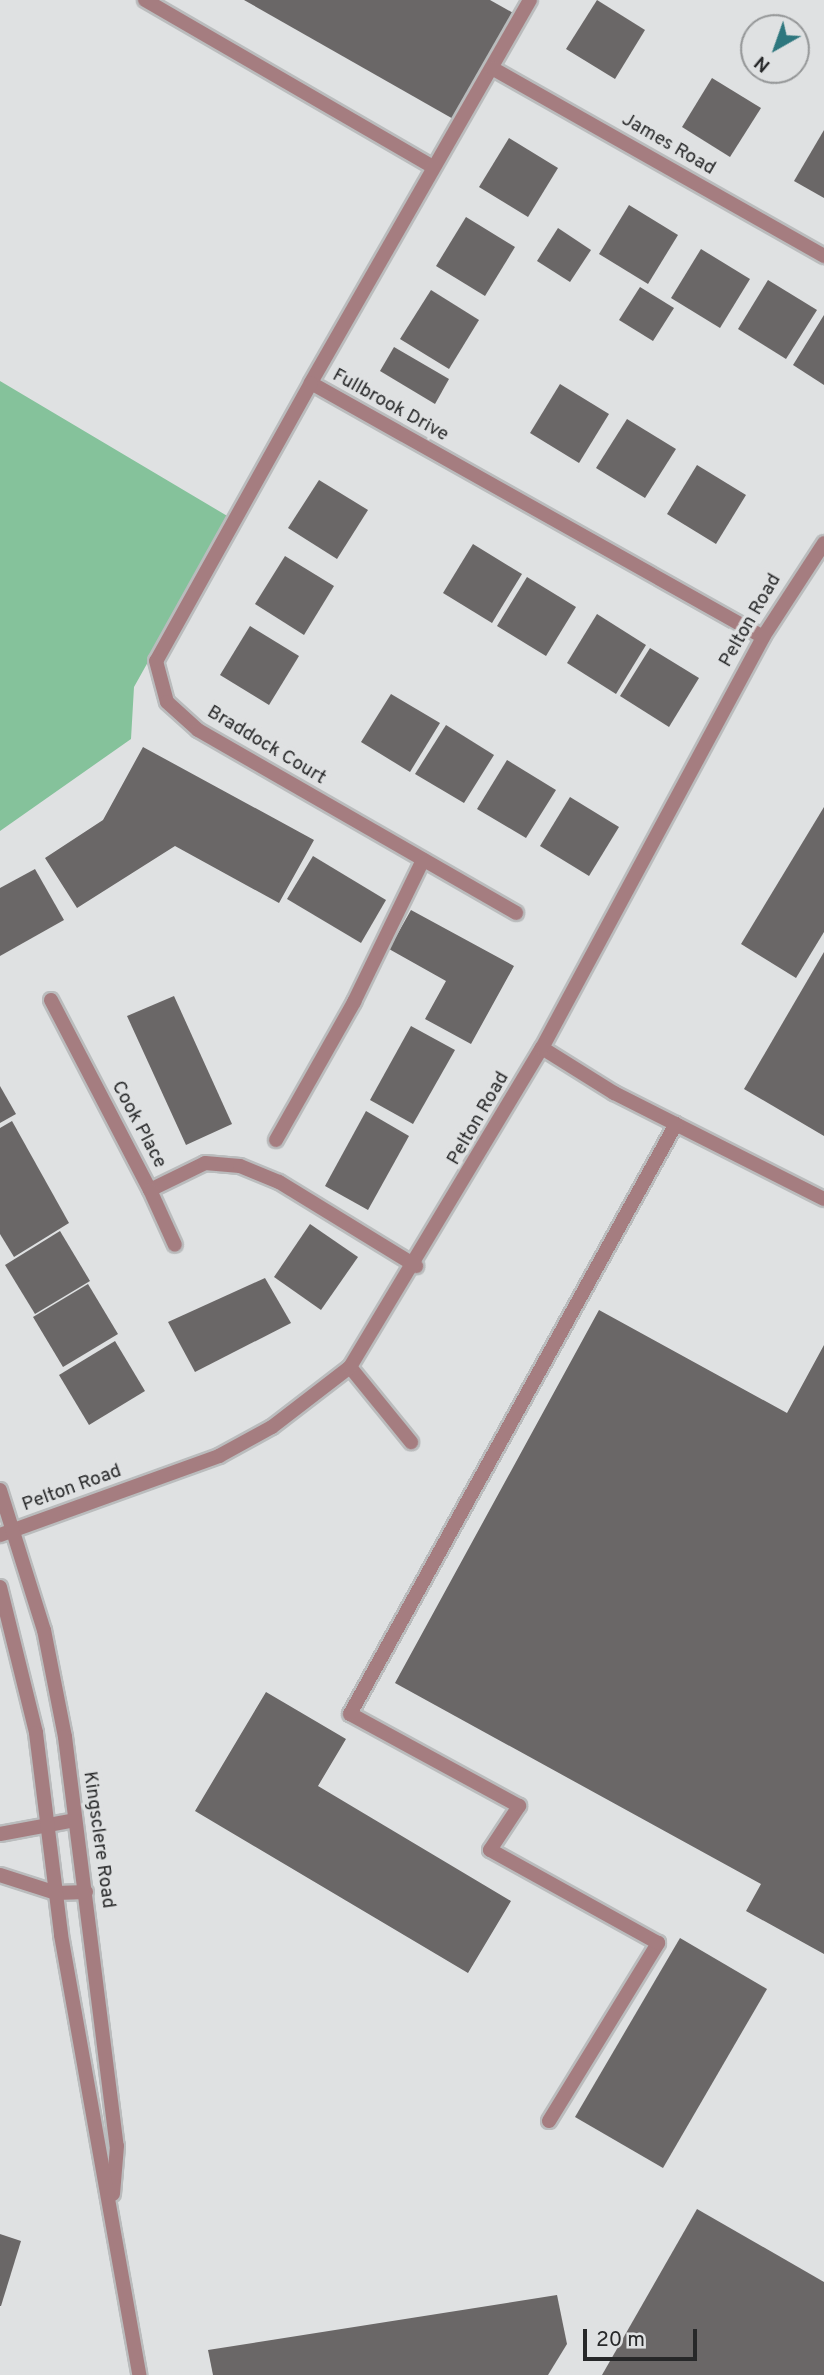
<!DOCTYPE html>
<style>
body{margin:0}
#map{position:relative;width:824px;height:2375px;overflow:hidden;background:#dfe1e2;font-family:Overpass,sans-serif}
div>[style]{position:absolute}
.green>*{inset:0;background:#85c29b}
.building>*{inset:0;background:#6a6767}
.roads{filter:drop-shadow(2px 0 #babcbd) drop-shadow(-2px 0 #babcbd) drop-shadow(0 2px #babcbd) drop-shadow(0 -2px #babcbd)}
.service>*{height:14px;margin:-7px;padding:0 7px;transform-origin:7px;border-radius:7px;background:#a57d80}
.minor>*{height:14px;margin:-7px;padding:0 7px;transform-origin:7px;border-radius:7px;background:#a57d80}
.tertiary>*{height:14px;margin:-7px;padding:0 7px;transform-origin:7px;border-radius:7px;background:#a57d80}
span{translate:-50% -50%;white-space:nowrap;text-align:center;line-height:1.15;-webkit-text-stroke:7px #dfe1e2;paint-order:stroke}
.street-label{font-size:19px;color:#272829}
.north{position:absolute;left:740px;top:14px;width:70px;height:70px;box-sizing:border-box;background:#dfe1e2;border:2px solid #959798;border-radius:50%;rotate:220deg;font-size:19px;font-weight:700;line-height:28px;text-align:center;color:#272829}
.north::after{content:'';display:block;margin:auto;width:24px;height:32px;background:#2e777e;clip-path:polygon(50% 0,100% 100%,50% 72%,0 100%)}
.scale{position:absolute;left:583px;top:2329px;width:114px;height:32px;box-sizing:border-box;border:4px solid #272829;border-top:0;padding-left:9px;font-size:21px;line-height:24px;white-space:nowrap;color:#272829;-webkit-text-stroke:5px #dfe1e2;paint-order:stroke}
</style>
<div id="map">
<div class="green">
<i style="clip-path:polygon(0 381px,229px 517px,134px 687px,131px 739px,0 831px)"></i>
</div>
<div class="building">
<i style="clip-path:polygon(244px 0,490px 0,515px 14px,455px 120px)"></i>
<i style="clip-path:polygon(597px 0,645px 30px,615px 79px,566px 49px)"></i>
<i style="clip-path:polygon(712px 78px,761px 108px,730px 157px,682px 127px)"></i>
<i style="clip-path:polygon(824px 130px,824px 198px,794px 181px)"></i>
<i style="clip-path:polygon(509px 138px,558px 168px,528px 217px,479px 187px)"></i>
<i style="clip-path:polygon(629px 205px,678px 235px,648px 284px,599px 254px)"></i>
<i style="clip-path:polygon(466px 217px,515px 247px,485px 296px,436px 266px)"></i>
<i style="clip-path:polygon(558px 228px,591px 250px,570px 282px,537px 261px)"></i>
<i style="clip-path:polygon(701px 249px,750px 279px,720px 328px,671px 298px)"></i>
<i style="clip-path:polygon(768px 280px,817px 310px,786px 359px,738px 329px)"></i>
<i style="clip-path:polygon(640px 287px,674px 308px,653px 341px,619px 320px)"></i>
<i style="clip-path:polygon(431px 290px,479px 320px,449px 369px,400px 339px)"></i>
<i style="clip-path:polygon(824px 315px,824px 385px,793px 365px)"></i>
<i style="clip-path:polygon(394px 347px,449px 379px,435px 404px,380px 371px)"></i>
<i style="clip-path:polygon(560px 384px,609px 414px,579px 463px,530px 433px)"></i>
<i style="clip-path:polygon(627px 419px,676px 449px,645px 498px,596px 468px)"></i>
<i style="clip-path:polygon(697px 465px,746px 495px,716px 544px,667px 514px)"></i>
<i style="clip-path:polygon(319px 480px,368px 510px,337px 559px,288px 528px)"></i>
<i style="clip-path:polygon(473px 544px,522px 574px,492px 623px,443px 593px)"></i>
<i style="clip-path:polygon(285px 556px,334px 586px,304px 635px,255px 604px)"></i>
<i style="clip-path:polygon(527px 577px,576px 607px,546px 656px,497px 626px)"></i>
<i style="clip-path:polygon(597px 614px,646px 645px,616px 694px,567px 663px)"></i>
<i style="clip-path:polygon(250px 626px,299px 656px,269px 705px,220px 675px)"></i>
<i style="clip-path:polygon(650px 648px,699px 678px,669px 727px,620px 696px)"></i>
<i style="clip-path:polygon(391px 694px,440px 723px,410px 772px,361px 742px)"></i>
<i style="clip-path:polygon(446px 725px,494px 755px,464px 803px,415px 774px)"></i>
<i style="clip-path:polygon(143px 747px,314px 840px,279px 903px,175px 846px,77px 908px,45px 858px,103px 820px)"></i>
<i style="clip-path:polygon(507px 760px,556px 790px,526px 838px,477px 809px)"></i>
<i style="clip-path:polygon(570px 797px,619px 827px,589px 876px,540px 846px)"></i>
<i style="clip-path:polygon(824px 807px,824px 932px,796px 978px,741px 944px)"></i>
<i style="clip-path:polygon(313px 856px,386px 900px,361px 943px,287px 899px)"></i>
<i style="clip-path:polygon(35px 869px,64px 920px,0 956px,0 888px)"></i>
<i style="clip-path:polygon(411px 910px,514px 966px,471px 1044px,425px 1019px,446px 981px,389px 949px)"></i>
<i style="clip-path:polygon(824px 952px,824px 1136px,744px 1089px)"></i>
<i style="clip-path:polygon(174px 996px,232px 1124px,186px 1145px,127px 1016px)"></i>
<i style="clip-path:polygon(411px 1026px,455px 1050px,413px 1124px,370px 1100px)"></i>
<i style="clip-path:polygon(0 1086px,16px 1114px,0 1123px)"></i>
<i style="clip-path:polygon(366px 1111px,409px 1136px,368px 1210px,325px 1186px)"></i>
<i style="clip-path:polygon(12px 1121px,69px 1223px,14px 1257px,0 1234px,0 1128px)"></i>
<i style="clip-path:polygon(310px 1224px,358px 1257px,321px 1310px,274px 1277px)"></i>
<i style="clip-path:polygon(60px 1231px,90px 1281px,35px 1314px,5px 1265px)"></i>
<i style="clip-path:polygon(265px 1278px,291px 1323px,195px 1372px,168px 1322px)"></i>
<i style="clip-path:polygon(88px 1284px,118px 1334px,63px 1367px,33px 1317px)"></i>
<i style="clip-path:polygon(599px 1310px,787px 1413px,824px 1345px,824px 1954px,746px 1911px,761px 1884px,395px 1683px)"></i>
<i style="clip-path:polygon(115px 1341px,145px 1391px,89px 1425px,59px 1375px)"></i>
<i style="clip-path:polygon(266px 1692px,346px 1739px,318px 1786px,511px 1901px,468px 1973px,195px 1811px)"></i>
<i style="clip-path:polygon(680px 1938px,767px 1989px,663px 2168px,575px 2117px)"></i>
<i style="clip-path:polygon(697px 2209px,824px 2282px,824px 2375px,602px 2375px)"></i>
<i style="clip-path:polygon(0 2234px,21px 2241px,1px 2306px,0 2306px)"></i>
<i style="clip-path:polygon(557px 2295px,567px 2344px,548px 2375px,213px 2375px,208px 2350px)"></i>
</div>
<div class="roads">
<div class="service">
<i style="left:542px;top:1048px;width:85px;rotate:32deg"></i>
<i style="left:614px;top:1093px;width:235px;rotate:26.8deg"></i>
<i style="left:276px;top:1140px;width:159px;rotate:-60.5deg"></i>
<i style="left:354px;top:1002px;width:158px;rotate:-64.1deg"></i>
<i style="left:350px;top:1367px;width:97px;rotate:50.9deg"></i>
<i style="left:549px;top:2121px;width:209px;rotate:-58.5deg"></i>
<i style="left:658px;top:1943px;width:192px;rotate:-151deg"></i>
<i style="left:490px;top:1850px;width:53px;rotate:-56.6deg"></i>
<i style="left:519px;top:1806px;width:192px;rotate:-151.4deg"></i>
<i style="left:350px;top:1714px;width:674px;rotate:-61.08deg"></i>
</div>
<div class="minor">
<i style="left:145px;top:0;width:331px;rotate:30.1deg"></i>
<i style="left:530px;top:0;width:441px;rotate:119.8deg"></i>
<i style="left:311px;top:383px;width:518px;rotate:29.33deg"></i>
<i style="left:492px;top:68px;width:382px;rotate:29.5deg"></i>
<i style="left:311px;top:383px;width:318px;rotate:119.1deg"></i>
<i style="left:156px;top:661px;width:42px;rotate:75deg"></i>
<i style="left:167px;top:702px;width:42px;rotate:42.1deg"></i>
<i style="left:198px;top:730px;width:367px;rotate:29.9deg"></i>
<i style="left:51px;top:1000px;width:214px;rotate:62.5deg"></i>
<i style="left:150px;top:1190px;width:61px;rotate:-26.1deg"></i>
<i style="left:205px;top:1163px;width:35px;rotate:5deg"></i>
<i style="left:240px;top:1166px;width:42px;rotate:22.3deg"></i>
<i style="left:279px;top:1182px;width:161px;rotate:31.5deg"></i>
<i style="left:150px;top:1190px;width:60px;rotate:65.6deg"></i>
<i style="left:0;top:1535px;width:233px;rotate:-19.8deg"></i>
<i style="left:219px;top:1456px;width:60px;rotate:-28.7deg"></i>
<i style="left:272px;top:1427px;width:98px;rotate:-37.6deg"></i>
<i style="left:350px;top:1367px;width:372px;rotate:-59deg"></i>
<i style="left:542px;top:1048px;width:467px;rotate:-61.7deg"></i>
<i style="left:763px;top:637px;width:112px;rotate:-57deg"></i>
<i style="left:0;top:1834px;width:76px;rotate:-10.6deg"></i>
<i style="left:0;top:1875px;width:59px;rotate:17.8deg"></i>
<i style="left:56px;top:1893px;width:30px;rotate:-2deg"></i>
</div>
<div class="tertiary">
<i style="left:0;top:1490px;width:147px;rotate:72.6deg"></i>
<i style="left:44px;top:1630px;width:109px;rotate:78.9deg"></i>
<i style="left:65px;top:1737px;width:412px;rotate:82.8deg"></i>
<i style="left:117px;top:2146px;width:48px;rotate:94.8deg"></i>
<i style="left:0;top:1587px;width:150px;rotate:76.1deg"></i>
<i style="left:36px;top:1733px;width:204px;rotate:82.9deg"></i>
<i style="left:61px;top:1935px;width:447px;rotate:79.9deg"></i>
</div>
</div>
<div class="street-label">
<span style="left:668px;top:145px;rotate:30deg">James Road</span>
<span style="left:390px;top:406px;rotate:29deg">Fullbrook Drive</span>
<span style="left:751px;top:621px;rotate:-60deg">Pelton Road</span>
<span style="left:266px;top:746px;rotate:31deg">Braddock Court</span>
<span style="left:479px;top:1119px;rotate:-60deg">Pelton Road</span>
<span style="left:138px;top:1125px;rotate:62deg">Cook Place</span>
<span style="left:72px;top:1489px;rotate:-20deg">Pelton Road</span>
<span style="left:98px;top:1840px;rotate:82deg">Kingsclere Road</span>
</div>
<div class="north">N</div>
<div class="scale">20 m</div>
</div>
